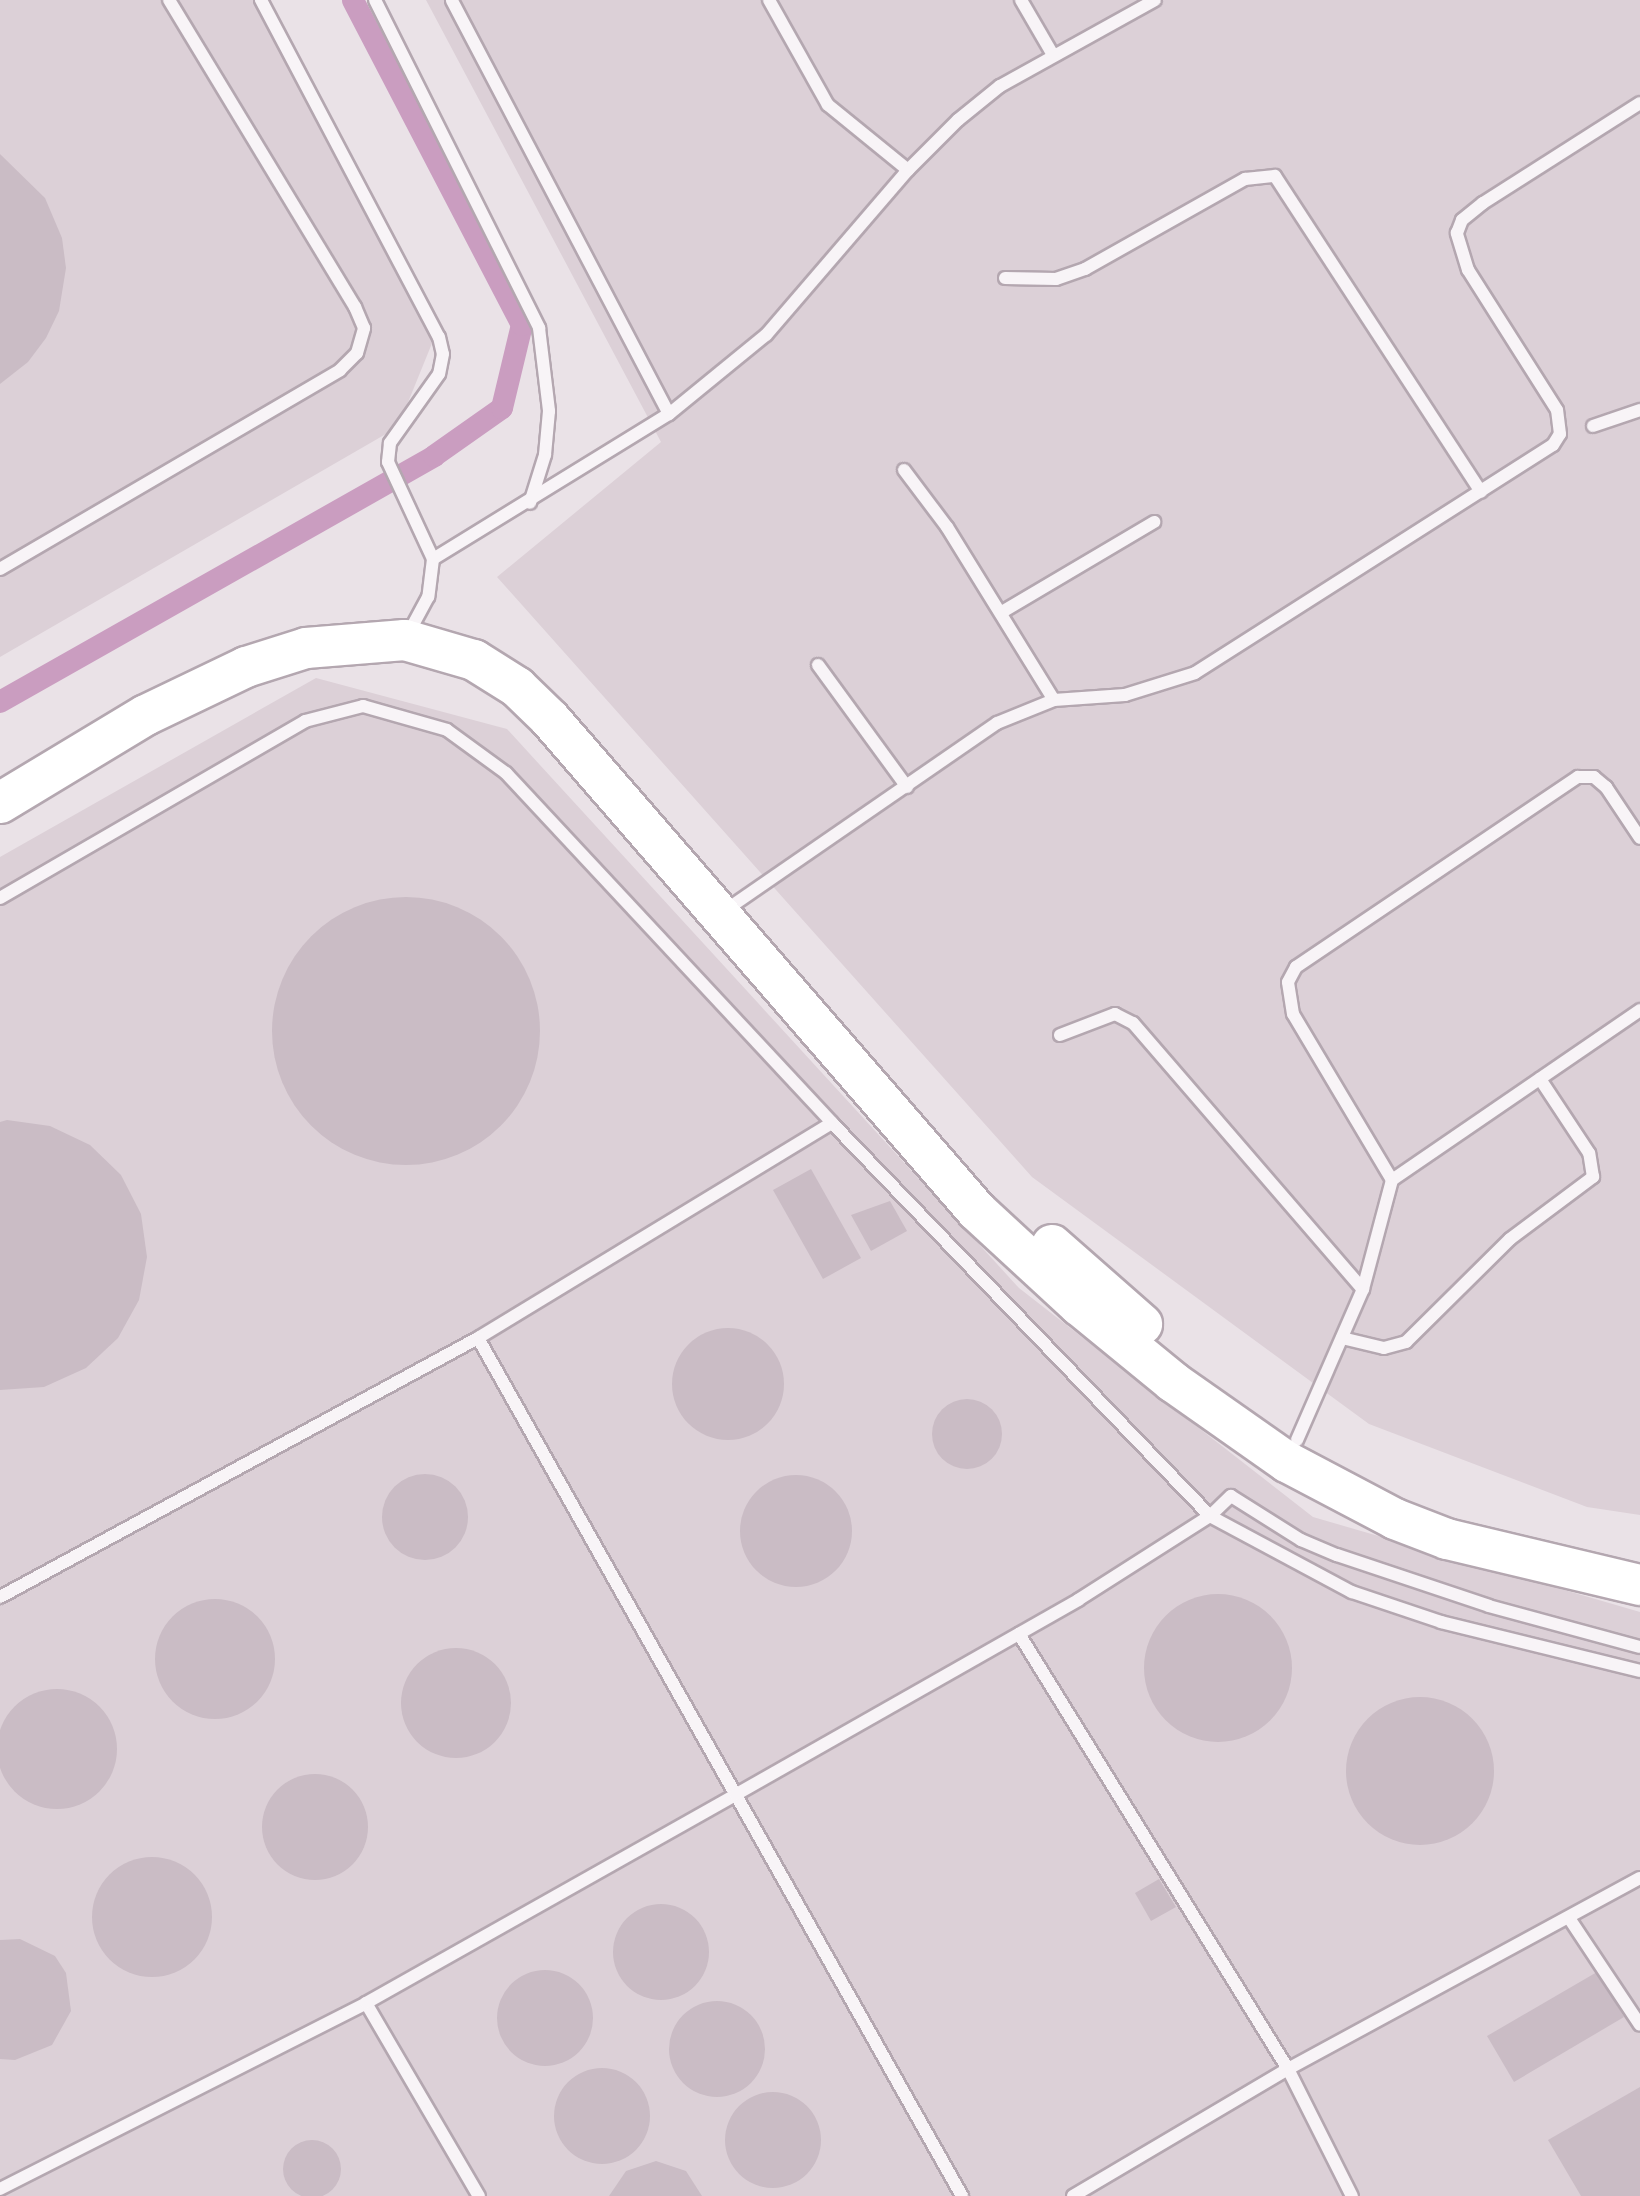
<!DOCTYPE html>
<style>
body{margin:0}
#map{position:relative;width:1640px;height:2196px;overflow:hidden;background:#eae2e7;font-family:"DejaVu Sans",sans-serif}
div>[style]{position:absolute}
.built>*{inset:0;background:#dcd0d7}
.canal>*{height:22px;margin:-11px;padding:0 11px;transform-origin:11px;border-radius:11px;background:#ca9dc0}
.building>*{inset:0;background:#cabcc5}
.round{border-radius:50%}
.roads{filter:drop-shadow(2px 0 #b4a7b0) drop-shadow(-2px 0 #b4a7b0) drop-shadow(0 2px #b4a7b0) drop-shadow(0 -2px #b4a7b0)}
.service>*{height:12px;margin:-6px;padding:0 6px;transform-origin:6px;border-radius:6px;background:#f8f4f7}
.primary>*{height:40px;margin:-20px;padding:0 20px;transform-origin:20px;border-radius:20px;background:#fff}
span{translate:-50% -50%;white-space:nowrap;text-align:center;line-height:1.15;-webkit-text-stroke:6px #f7f1f6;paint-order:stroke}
</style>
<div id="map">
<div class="built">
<i style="clip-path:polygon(0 0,267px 0,439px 326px,398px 427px,0 657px)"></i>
<i style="clip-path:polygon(426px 0,1640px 0,1640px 1515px,1587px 1507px,1369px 1424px,1032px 1177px,497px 577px,661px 442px)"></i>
<i style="clip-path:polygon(316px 678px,507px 729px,1019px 1288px,1313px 1517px,1640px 1612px,1640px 2196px,0 2196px,0 857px)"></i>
</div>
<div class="canal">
<i style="left:0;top:702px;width:499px;rotate:-29.5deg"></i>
<i style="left:434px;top:456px;width:83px;rotate:-35.2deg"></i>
<i style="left:502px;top:408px;width:85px;rotate:-76.5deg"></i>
<i style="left:522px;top:325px;width:366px;rotate:-117.5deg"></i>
</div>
<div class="building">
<i style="clip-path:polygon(0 154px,45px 198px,62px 238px,66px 268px,59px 311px,46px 338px,28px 362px,0 384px)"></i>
<i class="round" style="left:272px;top:897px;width:268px;height:268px"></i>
<i style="clip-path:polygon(7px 1120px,50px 1126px,90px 1145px,121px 1175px,141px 1214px,147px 1257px,139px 1300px,118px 1338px,86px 1368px,44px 1387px,0 1390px,0 1122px)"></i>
<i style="clip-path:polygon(811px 1169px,861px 1258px,823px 1279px,773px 1190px)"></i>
<i style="clip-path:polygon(890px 1201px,907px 1231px,871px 1251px,851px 1215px)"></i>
<i class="round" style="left:672px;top:1328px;width:112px;height:112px"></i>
<i class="round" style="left:932px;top:1399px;width:70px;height:70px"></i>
<i class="round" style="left:382px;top:1474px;width:86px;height:86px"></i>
<i class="round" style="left:740px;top:1475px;width:112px;height:112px"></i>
<i class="round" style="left:1144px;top:1594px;width:148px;height:148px"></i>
<i class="round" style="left:155px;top:1599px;width:120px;height:120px"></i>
<i class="round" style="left:401px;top:1648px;width:110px;height:110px"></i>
<i class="round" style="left:-3px;top:1689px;width:120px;height:120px"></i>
<i class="round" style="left:1346px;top:1697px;width:148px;height:148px"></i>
<i class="round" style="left:262px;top:1774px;width:106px;height:106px"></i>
<i class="round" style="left:92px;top:1857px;width:120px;height:120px"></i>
<i style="clip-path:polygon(1159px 1879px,1176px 1907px,1151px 1921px,1135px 1893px)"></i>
<i class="round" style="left:613px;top:1904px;width:96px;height:96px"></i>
<i style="clip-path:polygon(20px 1939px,55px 1956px,66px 1973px,71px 2011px,52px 2045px,15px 2060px,0 2059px,0 1940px)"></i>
<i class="round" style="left:497px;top:1970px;width:96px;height:96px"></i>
<i style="clip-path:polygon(1597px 1972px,1624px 2017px,1514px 2082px,1487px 2036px)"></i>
<i class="round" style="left:669px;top:2001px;width:96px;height:96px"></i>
<i class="round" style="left:554px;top:2068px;width:96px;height:96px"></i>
<i style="clip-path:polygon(1640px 2087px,1640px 2196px,1581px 2196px,1548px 2140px)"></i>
<i class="round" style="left:725px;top:2092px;width:96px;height:96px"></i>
<i class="round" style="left:283px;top:2140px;width:58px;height:58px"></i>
<i style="clip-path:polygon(656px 2161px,686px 2171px,702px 2196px,609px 2196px,626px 2171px)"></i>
</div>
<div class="roads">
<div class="service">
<i style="left:261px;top:0;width:381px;rotate:62.2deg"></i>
<i style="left:439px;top:337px;width:17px;rotate:77deg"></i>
<i style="left:443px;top:354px;width:20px;rotate:101deg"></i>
<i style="left:439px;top:374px;width:85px;rotate:125.4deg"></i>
<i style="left:390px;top:443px;width:19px;rotate:96deg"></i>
<i style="left:388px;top:462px;width:107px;rotate:65.1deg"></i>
<i style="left:433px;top:559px;width:38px;rotate:97deg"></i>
<i style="left:428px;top:597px;width:44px;rotate:118.3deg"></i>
<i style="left:375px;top:0;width:367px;rotate:63.4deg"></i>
<i style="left:539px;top:328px;width:84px;rotate:83.1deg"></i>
<i style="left:549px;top:411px;width:44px;rotate:95.2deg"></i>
<i style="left:545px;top:455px;width:50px;rotate:107.4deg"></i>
<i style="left:769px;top:0;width:120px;rotate:60.7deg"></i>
<i style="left:828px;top:105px;width:103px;rotate:39.1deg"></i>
<i style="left:1021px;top:0;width:64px;rotate:59.8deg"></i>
<i style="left:1005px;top:278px;width:51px;rotate:1.1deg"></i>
<i style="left:1056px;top:279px;width:31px;rotate:-19deg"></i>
<i style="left:1085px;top:269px;width:184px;rotate:-29.4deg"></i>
<i style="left:1245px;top:179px;width:30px;rotate:-6deg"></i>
<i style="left:1275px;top:176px;width:377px;rotate:56.9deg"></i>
<i style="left:669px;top:414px;width:125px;rotate:-39.2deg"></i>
<i style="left:766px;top:335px;width:218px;rotate:-49.3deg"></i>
<i style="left:908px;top:170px;width:71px;rotate:-45deg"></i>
<i style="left:958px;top:120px;width:54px;rotate:-39deg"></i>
<i style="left:1000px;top:86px;width:177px;rotate:-29deg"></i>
<i style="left:1593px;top:426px;width:50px;rotate:-18.8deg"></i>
<i style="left:904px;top:470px;width:71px;rotate:53deg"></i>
<i style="left:947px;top:527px;width:203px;rotate:58.3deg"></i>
<i style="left:433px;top:559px;width:277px;rotate:-31.6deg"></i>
<i style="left:669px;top:414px;width:467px;rotate:-117.7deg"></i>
<i style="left:0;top:569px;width:394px;rotate:-30.3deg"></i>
<i style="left:340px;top:370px;width:24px;rotate:-45deg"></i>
<i style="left:357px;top:353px;width:26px;rotate:-74deg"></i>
<i style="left:364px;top:328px;width:23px;rotate:-113deg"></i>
<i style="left:355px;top:307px;width:359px;rotate:-121.2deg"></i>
<i style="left:1002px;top:612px;width:177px;rotate:-30.6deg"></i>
<i style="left:818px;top:665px;width:151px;rotate:53.9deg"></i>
<i style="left:0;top:898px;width:353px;rotate:-30.1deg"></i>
<i style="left:305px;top:721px;width:60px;rotate:-14.5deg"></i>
<i style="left:363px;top:706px;width:87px;rotate:15.9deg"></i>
<i style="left:447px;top:730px;width:73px;rotate:36.1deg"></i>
<i style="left:506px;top:773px;width:478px;rotate:47deg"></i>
<i style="left:832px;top:1123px;width:545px;rotate:46.11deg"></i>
<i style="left:1210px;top:1516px;width:161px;rotate:28.2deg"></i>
<i style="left:1352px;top:1592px;width:94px;rotate:18.6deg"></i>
<i style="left:1441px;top:1622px;width:205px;rotate:13.8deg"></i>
<i style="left:736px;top:903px;width:317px;rotate:-34.6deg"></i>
<i style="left:997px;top:723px;width:61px;rotate:-22deg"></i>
<i style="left:1054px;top:700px;width:71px;rotate:-4deg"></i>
<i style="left:1125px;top:695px;width:73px;rotate:-17.4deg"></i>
<i style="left:1195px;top:673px;width:424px;rotate:-32.5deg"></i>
<i style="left:1553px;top:445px;width:13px;rotate:-58deg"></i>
<i style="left:1560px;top:434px;width:24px;rotate:-97deg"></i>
<i style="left:1557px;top:410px;width:166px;rotate:-122.4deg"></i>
<i style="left:1468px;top:270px;width:39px;rotate:-107deg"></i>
<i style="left:1457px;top:233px;width:14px;rotate:-69deg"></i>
<i style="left:1462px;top:220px;width:27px;rotate:-39deg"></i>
<i style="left:1483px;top:203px;width:186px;rotate:-32.5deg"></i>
<i style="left:1060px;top:1035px;width:59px;rotate:-20.9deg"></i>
<i style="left:1115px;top:1014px;width:20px;rotate:27deg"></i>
<i style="left:1133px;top:1023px;width:352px;rotate:49.2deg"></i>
<i style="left:1392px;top:1180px;width:193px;rotate:-120.8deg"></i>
<i style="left:1293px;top:1014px;width:32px;rotate:-99deg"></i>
<i style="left:1288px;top:982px;width:17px;rotate:-62deg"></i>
<i style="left:1296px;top:967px;width:340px;rotate:-34deg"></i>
<i style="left:1578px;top:777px;width:16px"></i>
<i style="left:1594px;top:777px;width:16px;rotate:40deg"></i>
<i style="left:1606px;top:787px;width:61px;rotate:56.3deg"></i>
<i style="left:478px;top:1338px;width:414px;rotate:-31.3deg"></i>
<i style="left:1342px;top:1338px;width:43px;rotate:13.4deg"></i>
<i style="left:1384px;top:1348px;width:23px;rotate:-15deg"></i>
<i style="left:1406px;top:1342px;width:146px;rotate:-44.7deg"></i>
<i style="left:1510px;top:1239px;width:104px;rotate:-36.8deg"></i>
<i style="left:1593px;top:1177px;width:24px;rotate:-99deg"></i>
<i style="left:1589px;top:1153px;width:89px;rotate:-123.5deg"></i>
<i style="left:1297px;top:1440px;width:165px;rotate:-66.4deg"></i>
<i style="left:1363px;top:1289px;width:113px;rotate:-75.1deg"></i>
<i style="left:1392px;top:1180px;width:301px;rotate:-34.4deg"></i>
<i style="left:0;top:1597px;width:544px;rotate:-28.45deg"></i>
<i style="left:478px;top:1338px;width:985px;rotate:60.57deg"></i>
<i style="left:1019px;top:1634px;width:511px;rotate:58.27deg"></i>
<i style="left:1288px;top:2069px;width:142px;rotate:63.3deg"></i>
<i style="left:1569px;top:1918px;width:128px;rotate:56.4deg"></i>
<i style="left:366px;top:2003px;width:224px;rotate:59.7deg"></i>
<i style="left:0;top:2189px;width:411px;rotate:-26.9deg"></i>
<i style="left:366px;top:2003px;width:424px;rotate:-29.4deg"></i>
<i style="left:735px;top:1795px;width:395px;rotate:-29.6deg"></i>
<i style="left:1078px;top:1600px;width:156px;rotate:-32.5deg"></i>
<i style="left:1210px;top:1516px;width:29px;rotate:-44deg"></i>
<i style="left:1231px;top:1496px;width:83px;rotate:32.2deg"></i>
<i style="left:1301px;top:1540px;width:39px;rotate:23deg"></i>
<i style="left:1337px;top:1555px;width:160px;rotate:18.5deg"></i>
<i style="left:1489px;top:1606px;width:156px;rotate:15.2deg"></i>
<i style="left:1073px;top:2196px;width:250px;rotate:-30.6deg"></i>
<i style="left:1288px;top:2069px;width:400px;rotate:-28.5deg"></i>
</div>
<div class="primary">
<i style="left:0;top:803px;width:170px;rotate:-31.1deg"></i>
<i style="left:146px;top:715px;width:111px;rotate:-25.6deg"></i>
<i style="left:246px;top:667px;width:63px;rotate:-17.6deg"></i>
<i style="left:306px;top:648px;width:99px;rotate:-4.6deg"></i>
<i style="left:405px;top:640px;width:72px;rotate:16.2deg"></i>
<i style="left:474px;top:660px;width:51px;rotate:32.1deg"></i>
<i style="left:517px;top:687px;width:46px;rotate:44.1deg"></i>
<i style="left:550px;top:719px;width:651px;rotate:49.05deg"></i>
<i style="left:977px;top:1211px;width:139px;rotate:42.7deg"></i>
<i style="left:1079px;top:1305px;width:122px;rotate:39.3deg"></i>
<i style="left:1173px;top:1382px;width:139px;rotate:35.1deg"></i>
<i style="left:1287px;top:1462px;width:122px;rotate:27.8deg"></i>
<i style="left:1395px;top:1519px;width:56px;rotate:21deg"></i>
<i style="left:1447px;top:1539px;width:198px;rotate:13.4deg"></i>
<i style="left:1052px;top:1245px;width:120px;rotate:41.3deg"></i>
</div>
</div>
</div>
